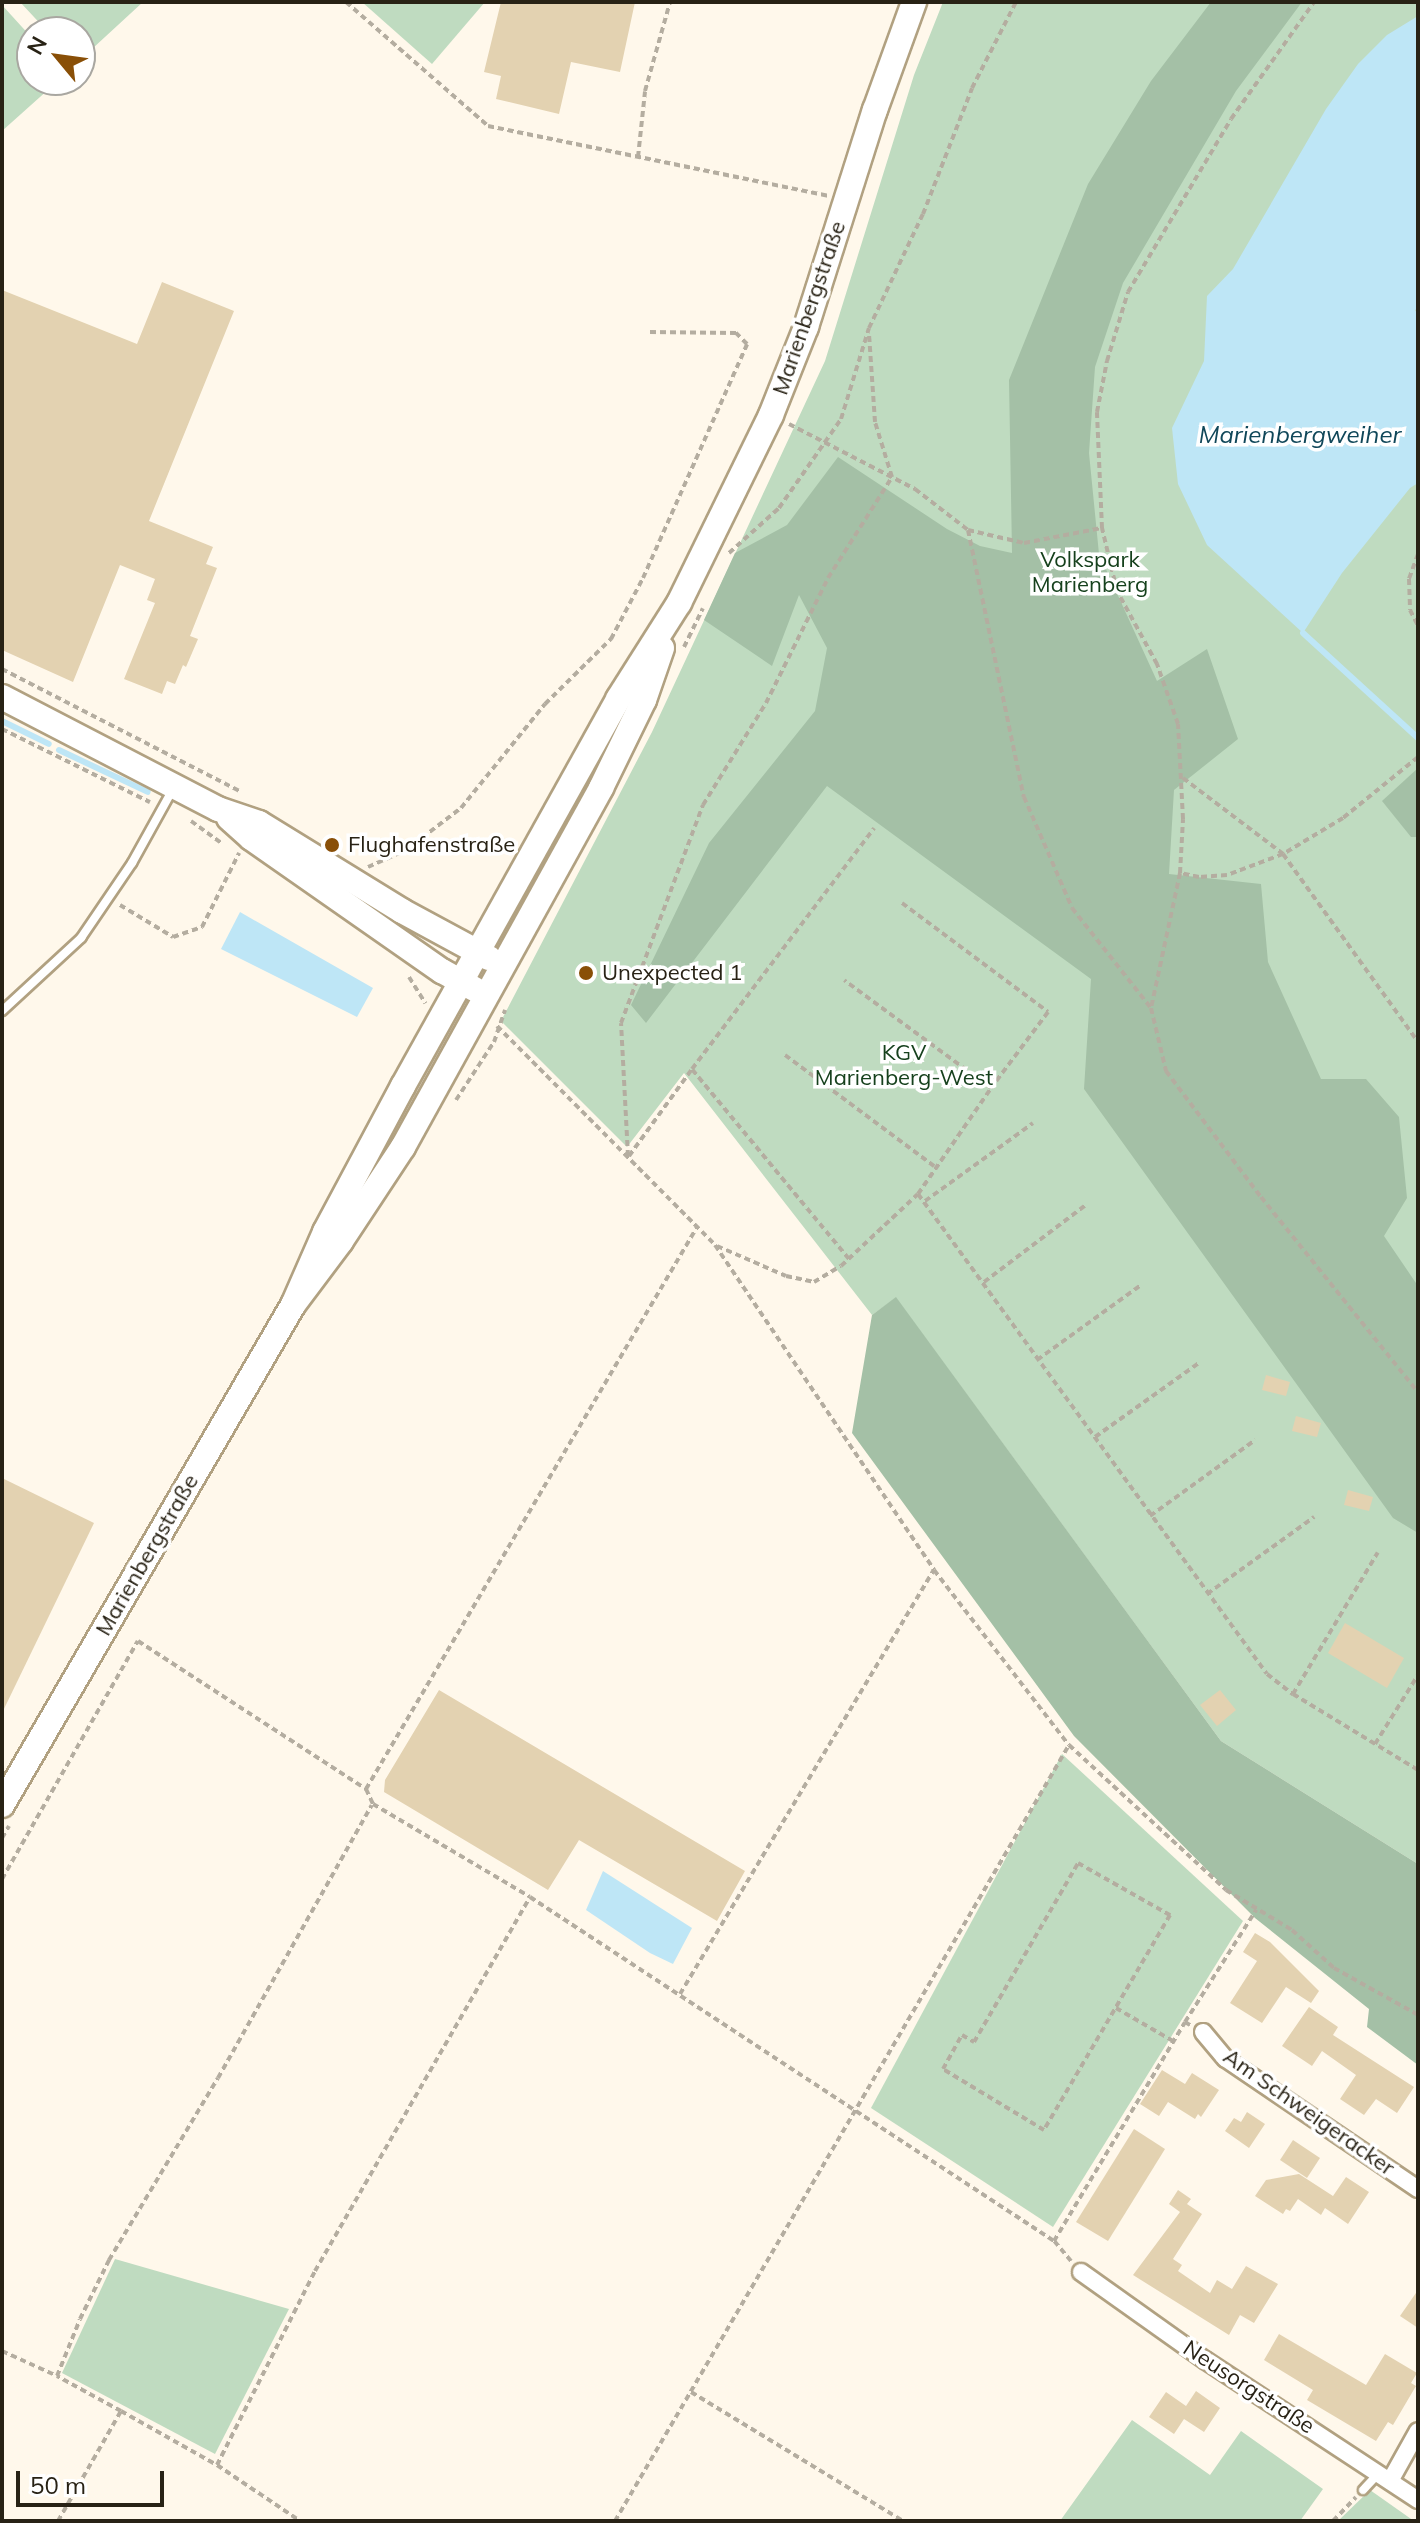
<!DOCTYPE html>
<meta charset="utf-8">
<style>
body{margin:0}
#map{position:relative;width:1420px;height:2523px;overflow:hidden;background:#fff8eb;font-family:Mulish,sans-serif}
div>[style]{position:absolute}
.green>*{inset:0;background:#bfdbc0}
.forest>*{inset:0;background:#a4c0a6}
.water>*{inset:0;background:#bee6f6}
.stream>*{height:6px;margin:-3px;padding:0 3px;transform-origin:3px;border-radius:3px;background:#bee6f6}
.building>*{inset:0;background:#e3d2b1}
.path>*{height:4px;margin-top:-2px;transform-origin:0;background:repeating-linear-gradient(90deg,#b4ada0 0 6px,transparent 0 10px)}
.roads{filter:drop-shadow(2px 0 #b1a181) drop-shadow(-2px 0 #b1a181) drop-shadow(0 2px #b1a181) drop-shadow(0 -2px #b1a181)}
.lane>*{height:8px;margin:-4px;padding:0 4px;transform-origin:4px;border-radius:4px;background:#fff}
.street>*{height:16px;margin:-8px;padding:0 8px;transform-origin:8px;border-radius:8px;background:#fff}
.secondary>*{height:24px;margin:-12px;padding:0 12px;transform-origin:12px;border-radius:12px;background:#fff}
.dots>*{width:22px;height:22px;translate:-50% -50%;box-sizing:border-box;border:4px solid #fff;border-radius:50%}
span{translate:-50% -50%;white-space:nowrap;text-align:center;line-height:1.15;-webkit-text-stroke:7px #fff;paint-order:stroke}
.street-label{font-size:22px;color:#282215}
.park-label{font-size:22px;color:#16411d}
.poi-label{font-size:22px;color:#282215}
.left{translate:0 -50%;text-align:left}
.water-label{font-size:24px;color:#104759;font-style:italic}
.frame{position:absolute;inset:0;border:4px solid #282215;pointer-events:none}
.north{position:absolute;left:16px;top:16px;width:80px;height:80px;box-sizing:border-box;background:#fff;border:2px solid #a9a7a1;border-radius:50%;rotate:299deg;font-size:22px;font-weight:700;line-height:32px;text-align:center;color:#282215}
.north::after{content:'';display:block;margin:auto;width:28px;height:36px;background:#894f07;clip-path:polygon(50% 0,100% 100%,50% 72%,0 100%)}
.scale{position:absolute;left:16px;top:2471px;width:148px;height:36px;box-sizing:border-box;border:4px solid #282215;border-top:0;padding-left:10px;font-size:24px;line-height:28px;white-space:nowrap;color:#282215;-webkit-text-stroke:6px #fff;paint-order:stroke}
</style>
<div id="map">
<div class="green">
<i style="clip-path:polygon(20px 2px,143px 2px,80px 60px,80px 32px,48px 32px)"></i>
<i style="clip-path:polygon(362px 2px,485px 2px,432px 64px)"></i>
<i style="clip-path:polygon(943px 2px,1418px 2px,1418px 1864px,1221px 1741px,896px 1298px,872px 1315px,684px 1073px,627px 1147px,501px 1021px,652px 732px,825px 361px,914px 75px)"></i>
<i style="clip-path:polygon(2px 5px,32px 38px,32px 80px,59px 80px,2px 131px)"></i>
<i style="clip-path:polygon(1062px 1754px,1243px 1921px,1053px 2227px,871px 2108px)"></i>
<i style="clip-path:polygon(115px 2259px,289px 2309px,215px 2454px,62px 2373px)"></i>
<i style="clip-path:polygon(1132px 2420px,1210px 2475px,1241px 2431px,1323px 2489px,1300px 2521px,1060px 2521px)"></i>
<i style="clip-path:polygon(1370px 2490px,1414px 2521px,1338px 2521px)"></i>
</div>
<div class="forest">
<i style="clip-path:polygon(1211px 2px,1302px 2px,1236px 91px,1123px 283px,1095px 367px,1089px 453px,1099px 554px,1157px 681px,1207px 649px,1238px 739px,1174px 790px,1169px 874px,1261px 884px,1268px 962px,1321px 1079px,1366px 1079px,1399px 1117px,1407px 1198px,1384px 1236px,1418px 1286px,1418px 1533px,1393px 1518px,1084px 1089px,1091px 979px,827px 786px,646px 1023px,631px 1005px,709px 843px,815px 711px,827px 648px,799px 595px,772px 666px,704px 620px,735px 553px,787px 525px,838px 457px,947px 529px,980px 546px,1012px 553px,1009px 380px,1088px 184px,1151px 81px)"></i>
<i style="clip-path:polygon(1418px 768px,1418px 837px,1411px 837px,1382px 801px)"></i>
<i style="clip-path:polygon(896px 1297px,1221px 1741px,1418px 1864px,1418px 2065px,1367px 2027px,1369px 2009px,1255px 1918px,1074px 1736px,852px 1433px,872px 1315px)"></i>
</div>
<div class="water">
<i style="clip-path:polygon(1418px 16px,1418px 308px,1415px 310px,1418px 315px,1418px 483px,1410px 488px,1342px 573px,1303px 633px,1207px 545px,1178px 484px,1172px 428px,1204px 361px,1207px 296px,1233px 269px,1326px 109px,1358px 64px,1387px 35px)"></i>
<i style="clip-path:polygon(240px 912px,373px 988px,357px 1017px,221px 949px)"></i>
<i style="clip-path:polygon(603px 1871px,692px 1928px,673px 1964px,650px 1953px,586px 1910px)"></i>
</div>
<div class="stream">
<i style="left:1303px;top:633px;width:156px;rotate:42.4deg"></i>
<i style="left:2px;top:721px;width:52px;rotate:26.1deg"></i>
<i style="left:59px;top:750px;width:98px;rotate:25.3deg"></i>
</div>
<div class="building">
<i style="clip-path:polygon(501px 2px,635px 2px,620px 72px,571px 62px,559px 114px,496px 99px,501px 76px,484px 72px)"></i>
<i style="clip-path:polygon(162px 282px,234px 311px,149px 521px,213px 547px,206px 564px,217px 568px,190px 636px,198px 639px,186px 667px,183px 665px,175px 684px,167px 681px,162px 694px,124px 679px,155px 603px,147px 600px,155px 579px,120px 565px,73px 682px,2px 650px,2px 290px,137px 344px)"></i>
<i style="clip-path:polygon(1266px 1375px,1290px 1382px,1286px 1396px,1262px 1390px)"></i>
<i style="clip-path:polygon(1296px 1416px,1321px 1423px,1317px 1437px,1292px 1431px)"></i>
<i style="clip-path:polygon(2px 1478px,94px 1523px,2px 1713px)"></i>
<i style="clip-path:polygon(1348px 1490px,1373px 1497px,1369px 1511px,1344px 1505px)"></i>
<i style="clip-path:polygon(1345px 1623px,1404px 1658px,1387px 1688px,1328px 1653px)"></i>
<i style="clip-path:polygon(439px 1690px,745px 1871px,717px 1921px,579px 1840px,548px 1890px,384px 1792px,385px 1780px)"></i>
<i style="clip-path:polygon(1220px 1690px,1236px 1710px,1217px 1726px,1200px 1705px)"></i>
<i style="clip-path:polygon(1255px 1933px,1270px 1942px,1319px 1991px,1311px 2003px,1286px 1987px,1262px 2023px,1230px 2003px,1257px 1961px,1243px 1952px)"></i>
<i style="clip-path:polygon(1309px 2007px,1338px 2027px,1333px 2035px,1414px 2087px,1397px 2113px,1376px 2099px,1364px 2115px,1340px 2099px,1356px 2075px,1322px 2051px,1312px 2066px,1282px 2046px)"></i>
<i style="clip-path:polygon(1162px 2070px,1185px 2084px,1192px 2073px,1219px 2090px,1201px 2117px,1198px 2114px,1195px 2119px,1168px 2102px,1159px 2116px,1140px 2104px)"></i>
<i style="clip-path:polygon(1247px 2112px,1265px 2124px,1249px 2148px,1225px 2131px,1234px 2118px,1241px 2122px)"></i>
<i style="clip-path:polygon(1134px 2129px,1165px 2149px,1108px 2241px,1076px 2222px)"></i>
<i style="clip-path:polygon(1293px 2140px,1320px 2158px,1307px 2178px,1280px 2160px)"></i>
<i style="clip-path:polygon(1299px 2174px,1333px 2196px,1346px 2177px,1369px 2192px,1348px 2224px,1325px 2208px,1321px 2215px,1298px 2199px,1290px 2211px,1286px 2209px,1283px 2214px,1255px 2196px,1266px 2180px)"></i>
<i style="clip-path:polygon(1178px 2190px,1191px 2199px,1187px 2204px,1202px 2214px,1173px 2259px,1182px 2265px,1178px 2271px,1210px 2293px,1217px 2280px,1232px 2289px,1246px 2266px,1278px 2284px,1254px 2323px,1240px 2315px,1229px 2335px,1133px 2275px,1180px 2212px,1169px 2204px)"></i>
<i style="clip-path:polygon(1418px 2290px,1418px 2328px,1400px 2316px)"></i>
<i style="clip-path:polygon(1279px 2334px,1366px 2385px,1385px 2354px,1417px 2373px,1411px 2383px,1416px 2386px,1393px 2425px,1388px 2422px,1376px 2441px,1307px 2400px,1313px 2390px,1264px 2360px)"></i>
<i style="clip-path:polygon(1196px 2391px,1220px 2408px,1204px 2432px,1184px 2419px,1174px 2434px,1149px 2417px,1166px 2392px,1186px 2406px)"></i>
</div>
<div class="path">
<i style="left:346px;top:2px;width:189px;rotate:41.1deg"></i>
<i style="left:488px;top:126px;width:347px;rotate:11.6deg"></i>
<i style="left:638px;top:157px;width:66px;rotate:-83.9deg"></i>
<i style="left:645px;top:91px;width:92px;rotate:-74.3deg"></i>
<i style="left:789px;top:424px;width:142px;rotate:27.3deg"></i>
<i style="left:915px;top:489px;width:67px;rotate:37.7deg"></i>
<i style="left:968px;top:530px;width:57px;rotate:13.1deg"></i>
<i style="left:1024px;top:543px;width:79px;rotate:-10.9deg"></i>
<i style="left:968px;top:530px;width:273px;rotate:78.2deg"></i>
<i style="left:1024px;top:797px;width:121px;rotate:66.6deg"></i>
<i style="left:1072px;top:908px;width:127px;rotate:51.7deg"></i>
<i style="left:729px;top:553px;width:67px;rotate:-42deg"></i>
<i style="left:779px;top:508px;width:108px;rotate:-55.1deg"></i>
<i style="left:841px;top:419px;width:95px;rotate:-72.9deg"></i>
<i style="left:869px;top:328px;width:126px;rotate:-64.7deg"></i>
<i style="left:923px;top:214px;width:135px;rotate:-68.7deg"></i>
<i style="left:972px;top:88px;width:97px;rotate:-62.9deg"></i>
<i style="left:1418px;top:554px;width:27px;rotate:110deg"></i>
<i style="left:1409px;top:579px;width:31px;rotate:88deg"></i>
<i style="left:1410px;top:610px;width:18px;rotate:63deg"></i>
<i style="left:684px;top:647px;width:43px;rotate:-64deg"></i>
<i style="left:2px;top:669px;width:267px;rotate:27.2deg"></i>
<i style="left:2px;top:729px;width:165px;rotate:26.3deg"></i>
<i style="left:1418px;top:757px;width:97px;rotate:140.9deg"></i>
<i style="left:1343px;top:818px;width:70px;rotate:149deg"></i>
<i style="left:1283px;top:854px;width:60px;rotate:159.4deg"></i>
<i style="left:1227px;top:875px;width:28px;rotate:176deg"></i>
<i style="left:1199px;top:877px;width:19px;rotate:-168deg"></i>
<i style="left:1180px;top:873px;width:138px;rotate:102.1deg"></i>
<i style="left:1151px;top:1008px;width:65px;rotate:76.6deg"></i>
<i style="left:1166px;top:1071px;width:158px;rotate:53deg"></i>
<i style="left:1261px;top:1197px;width:250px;rotate:51.2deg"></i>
<i style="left:1183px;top:778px;width:126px;rotate:37.2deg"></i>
<i style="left:1283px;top:854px;width:231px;rotate:54.3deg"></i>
<i style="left:191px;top:821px;width:39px;rotate:36deg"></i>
<i style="left:368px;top:867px;width:42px;rotate:-24.1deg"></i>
<i style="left:406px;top:850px;width:69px;rotate:-37.4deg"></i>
<i style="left:461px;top:808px;width:134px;rotate:-51.1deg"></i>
<i style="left:545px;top:704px;width:93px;rotate:-44.6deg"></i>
<i style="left:611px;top:639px;width:69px;rotate:-62.3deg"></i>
<i style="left:643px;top:578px;width:256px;rotate:-66deg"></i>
<i style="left:747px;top:344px;width:16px;rotate:-135deg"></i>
<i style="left:736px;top:333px;width:87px;rotate:-179.3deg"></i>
<i style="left:1180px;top:873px;width:54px;rotate:-86.8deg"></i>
<i style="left:1183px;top:819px;width:95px;rotate:-93deg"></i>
<i style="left:1178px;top:724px;width:64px;rotate:-109.3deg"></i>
<i style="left:1157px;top:664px;width:83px;rotate:-118.7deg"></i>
<i style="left:1117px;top:591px;width:65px;rotate:-103.4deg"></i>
<i style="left:1102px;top:528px;width:116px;rotate:-92.5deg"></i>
<i style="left:1097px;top:412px;width:52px;rotate:-78.9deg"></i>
<i style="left:1107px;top:361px;width:72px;rotate:-73.1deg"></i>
<i style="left:1128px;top:292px;width:201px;rotate:-59.2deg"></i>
<i style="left:1231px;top:119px;width:143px;rotate:-54.6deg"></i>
<i style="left:902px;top:903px;width:182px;rotate:36.7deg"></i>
<i style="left:1048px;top:1012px;width:95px;rotate:126.9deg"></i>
<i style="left:120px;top:905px;width:62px;rotate:31.1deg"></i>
<i style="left:173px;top:937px;width:31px;rotate:-19deg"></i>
<i style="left:202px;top:927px;width:83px;rotate:-63.4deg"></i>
<i style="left:409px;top:977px;width:31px;rotate:58deg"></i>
<i style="left:497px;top:1026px;width:309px;rotate:45.1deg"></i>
<i style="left:715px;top:1245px;width:392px;rotate:56deg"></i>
<i style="left:934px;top:1570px;width:221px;rotate:52.4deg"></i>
<i style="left:1069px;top:1745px;width:214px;rotate:42.7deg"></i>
<i style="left:1226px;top:1890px;width:77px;rotate:31.2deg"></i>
<i style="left:1292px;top:1930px;width:57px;rotate:42.1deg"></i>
<i style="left:1334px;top:1968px;width:96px;rotate:29.2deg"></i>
<i style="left:785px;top:1055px;width:186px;rotate:36.7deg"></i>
<i style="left:456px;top:1100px;width:69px;rotate:-56.8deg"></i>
<i style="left:494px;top:1042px;width:34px;rotate:-71deg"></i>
<i style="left:628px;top:1156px;width:133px;rotate:-93deg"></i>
<i style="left:621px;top:1023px;width:233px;rotate:-69.4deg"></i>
<i style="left:703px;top:805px;width:120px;rotate:-58.3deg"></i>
<i style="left:766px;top:703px;width:140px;rotate:-63.6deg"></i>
<i style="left:828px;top:578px;width:120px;rotate:-57.6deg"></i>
<i style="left:892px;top:477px;width:58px;rotate:-107.2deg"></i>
<i style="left:875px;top:422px;width:88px;rotate:-93.9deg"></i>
<i style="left:629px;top:1156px;width:107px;rotate:-54.1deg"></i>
<i style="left:918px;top:1194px;width:593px;rotate:53.98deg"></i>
<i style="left:1267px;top:1674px;width:33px;rotate:38deg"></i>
<i style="left:1293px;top:1694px;width:146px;rotate:31.3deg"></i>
<i style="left:925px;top:1201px;width:133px;rotate:-35.8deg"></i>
<i style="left:717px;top:1246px;width:75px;rotate:23.5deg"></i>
<i style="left:786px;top:1276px;width:29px;rotate:12deg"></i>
<i style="left:814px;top:1282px;width:31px;rotate:-31deg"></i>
<i style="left:841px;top:1266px;width:105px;rotate:-43.1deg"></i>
<i style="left:918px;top:1194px;width:129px;rotate:-55.4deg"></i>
<i style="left:991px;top:1088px;width:182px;rotate:-143.7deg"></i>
<i style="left:849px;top:1259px;width:246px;rotate:-129.6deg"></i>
<i style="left:692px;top:1069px;width:302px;rotate:-52.9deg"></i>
<i style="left:984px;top:1282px;width:129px;rotate:-37.1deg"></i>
<i style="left:1037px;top:1360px;width:128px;rotate:-35.8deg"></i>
<i style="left:1095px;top:1437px;width:129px;rotate:-35.5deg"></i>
<i style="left:1150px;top:1516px;width:130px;rotate:-35.9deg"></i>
<i style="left:1207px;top:1594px;width:132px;rotate:-35.7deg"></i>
<i style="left:1293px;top:1694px;width:165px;rotate:-59.1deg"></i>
<i style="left:1375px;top:1744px;width:81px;rotate:-58.1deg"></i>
<i style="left:366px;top:1789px;width:652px;rotate:-59.5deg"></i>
<i style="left:2px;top:1838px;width:14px;rotate:-60deg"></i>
<i style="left:1078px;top:1863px;width:106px;rotate:29.5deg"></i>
<i style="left:1170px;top:1915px;width:249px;rotate:120.4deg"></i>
<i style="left:1044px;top:2130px;width:118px;rotate:-148.9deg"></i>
<i style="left:943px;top:2069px;width:39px;rotate:-61deg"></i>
<i style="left:962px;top:2035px;width:14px;rotate:30deg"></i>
<i style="left:974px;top:2042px;width:207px;rotate:-59.8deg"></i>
<i style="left:2px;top:1879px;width:274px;rotate:-60.3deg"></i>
<i style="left:138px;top:1641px;width:272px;rotate:33deg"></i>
<i style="left:366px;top:1789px;width:17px;rotate:65deg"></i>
<i style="left:373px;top:1804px;width:182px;rotate:30.6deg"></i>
<i style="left:530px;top:1897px;width:627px;rotate:33.28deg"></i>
<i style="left:680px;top:1994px;width:494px;rotate:-59.1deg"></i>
<i style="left:1116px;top:2008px;width:66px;rotate:30.1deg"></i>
<i style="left:1185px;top:2022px;width:133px;rotate:-57.6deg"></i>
<i style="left:1071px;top:2261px;width:26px;rotate:-130deg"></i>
<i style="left:1054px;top:2241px;width:255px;rotate:-59.1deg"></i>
<i style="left:1185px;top:2022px;width:6px;rotate:31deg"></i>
<i style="left:2px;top:2351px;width:60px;rotate:24.4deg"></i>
<i style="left:691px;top:2392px;width:248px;rotate:31.3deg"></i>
<i style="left:121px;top:2411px;width:73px;rotate:-151.3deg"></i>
<i style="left:57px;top:2376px;width:61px;rotate:-68deg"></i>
<i style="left:80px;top:2319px;width:66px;rotate:-63.8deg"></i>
<i style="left:109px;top:2260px;width:212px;rotate:-59.1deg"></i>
<i style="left:218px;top:2078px;width:313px;rotate:-60.6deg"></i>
<i style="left:217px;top:2465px;width:100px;rotate:34deg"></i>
<i style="left:58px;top:2521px;width:127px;rotate:-60.2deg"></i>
<i style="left:121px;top:2411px;width:110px;rotate:29.4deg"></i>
<i style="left:217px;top:2465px;width:217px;rotate:-63.2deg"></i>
<i style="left:315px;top:2271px;width:431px;rotate:-60.1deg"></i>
<i style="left:615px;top:2521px;width:899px;rotate:-59.67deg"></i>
<i style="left:1333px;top:2521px;width:33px;rotate:-46deg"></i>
</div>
<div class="roads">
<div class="lane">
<i style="left:2px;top:1011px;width:108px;rotate:-42.7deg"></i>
<i style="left:81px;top:938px;width:91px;rotate:-55.8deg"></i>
<i style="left:132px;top:863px;width:85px;rotate:-61deg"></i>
<i style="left:1363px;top:2490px;width:23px;rotate:-47deg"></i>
</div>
<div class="street">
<i style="left:1203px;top:2032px;width:35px;rotate:50deg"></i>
<i style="left:1226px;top:2059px;width:232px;rotate:34.1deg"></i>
<i style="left:1081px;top:2272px;width:152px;rotate:35.4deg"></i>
<i style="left:1205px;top:2360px;width:255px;rotate:33.3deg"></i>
<i style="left:1390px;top:2481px;width:57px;rotate:-60.8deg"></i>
</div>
<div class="secondary">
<i style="left:2px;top:697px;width:243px;rotate:27.4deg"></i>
<i style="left:218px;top:809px;width:43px;rotate:18.9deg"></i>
<i style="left:259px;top:823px;width:168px;rotate:31.6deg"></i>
<i style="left:402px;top:911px;width:99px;rotate:28.4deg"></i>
<i style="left:229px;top:818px;width:30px;rotate:42deg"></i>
<i style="left:251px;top:838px;width:233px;rotate:34.9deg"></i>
<i style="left:442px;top:971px;width:37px;rotate:29deg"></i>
<i style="left:293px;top:1305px;width:80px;rotate:-66.3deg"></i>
<i style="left:325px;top:1232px;width:166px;rotate:-61.9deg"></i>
<i style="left:403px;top:1086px;width:443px;rotate:-60.9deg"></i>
<i style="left:618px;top:699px;width:114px;rotate:-57.6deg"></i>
<i style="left:679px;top:603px;width:209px;rotate:-63.9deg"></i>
<i style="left:771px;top:415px;width:95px;rotate:-68.3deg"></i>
<i style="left:806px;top:327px;width:228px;rotate:-72.4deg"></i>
<i style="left:875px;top:110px;width:115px;rotate:-70.1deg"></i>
<i style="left:2px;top:1805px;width:579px;rotate:-59.8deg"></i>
<i style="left:293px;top:1305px;width:80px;rotate:-53.1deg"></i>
<i style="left:341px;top:1241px;width:113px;rotate:-56.6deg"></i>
<i style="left:403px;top:1147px;width:410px;rotate:-61.1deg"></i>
<i style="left:601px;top:788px;width:98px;rotate:-64deg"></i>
<i style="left:644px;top:700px;width:55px;rotate:-70.9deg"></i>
</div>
</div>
<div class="dots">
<i style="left:332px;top:845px;background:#894f07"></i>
<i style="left:586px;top:973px;background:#894f07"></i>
</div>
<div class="street-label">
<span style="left:809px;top:308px;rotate:-71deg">Marienbergstraße</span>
<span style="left:147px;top:1555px;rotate:-60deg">Marienbergstraße</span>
<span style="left:1309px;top:2112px;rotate:35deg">Am Schweigeracker</span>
<span style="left:1249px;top:2387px;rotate:33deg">Neusorgstraße</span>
</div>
<div class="park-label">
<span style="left:1090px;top:572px">Volkspark<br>Marienberg</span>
<span style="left:904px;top:1065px">KGV<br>Marienberg-West</span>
</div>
<div class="poi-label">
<span class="left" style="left:348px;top:845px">Flughafenstraße</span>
<span class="left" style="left:602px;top:973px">Unexpected 1</span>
</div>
<div class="water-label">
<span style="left:1300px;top:435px">Marienbergweiher</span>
</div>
<div class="frame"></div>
<div class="north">N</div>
<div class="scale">50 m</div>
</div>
